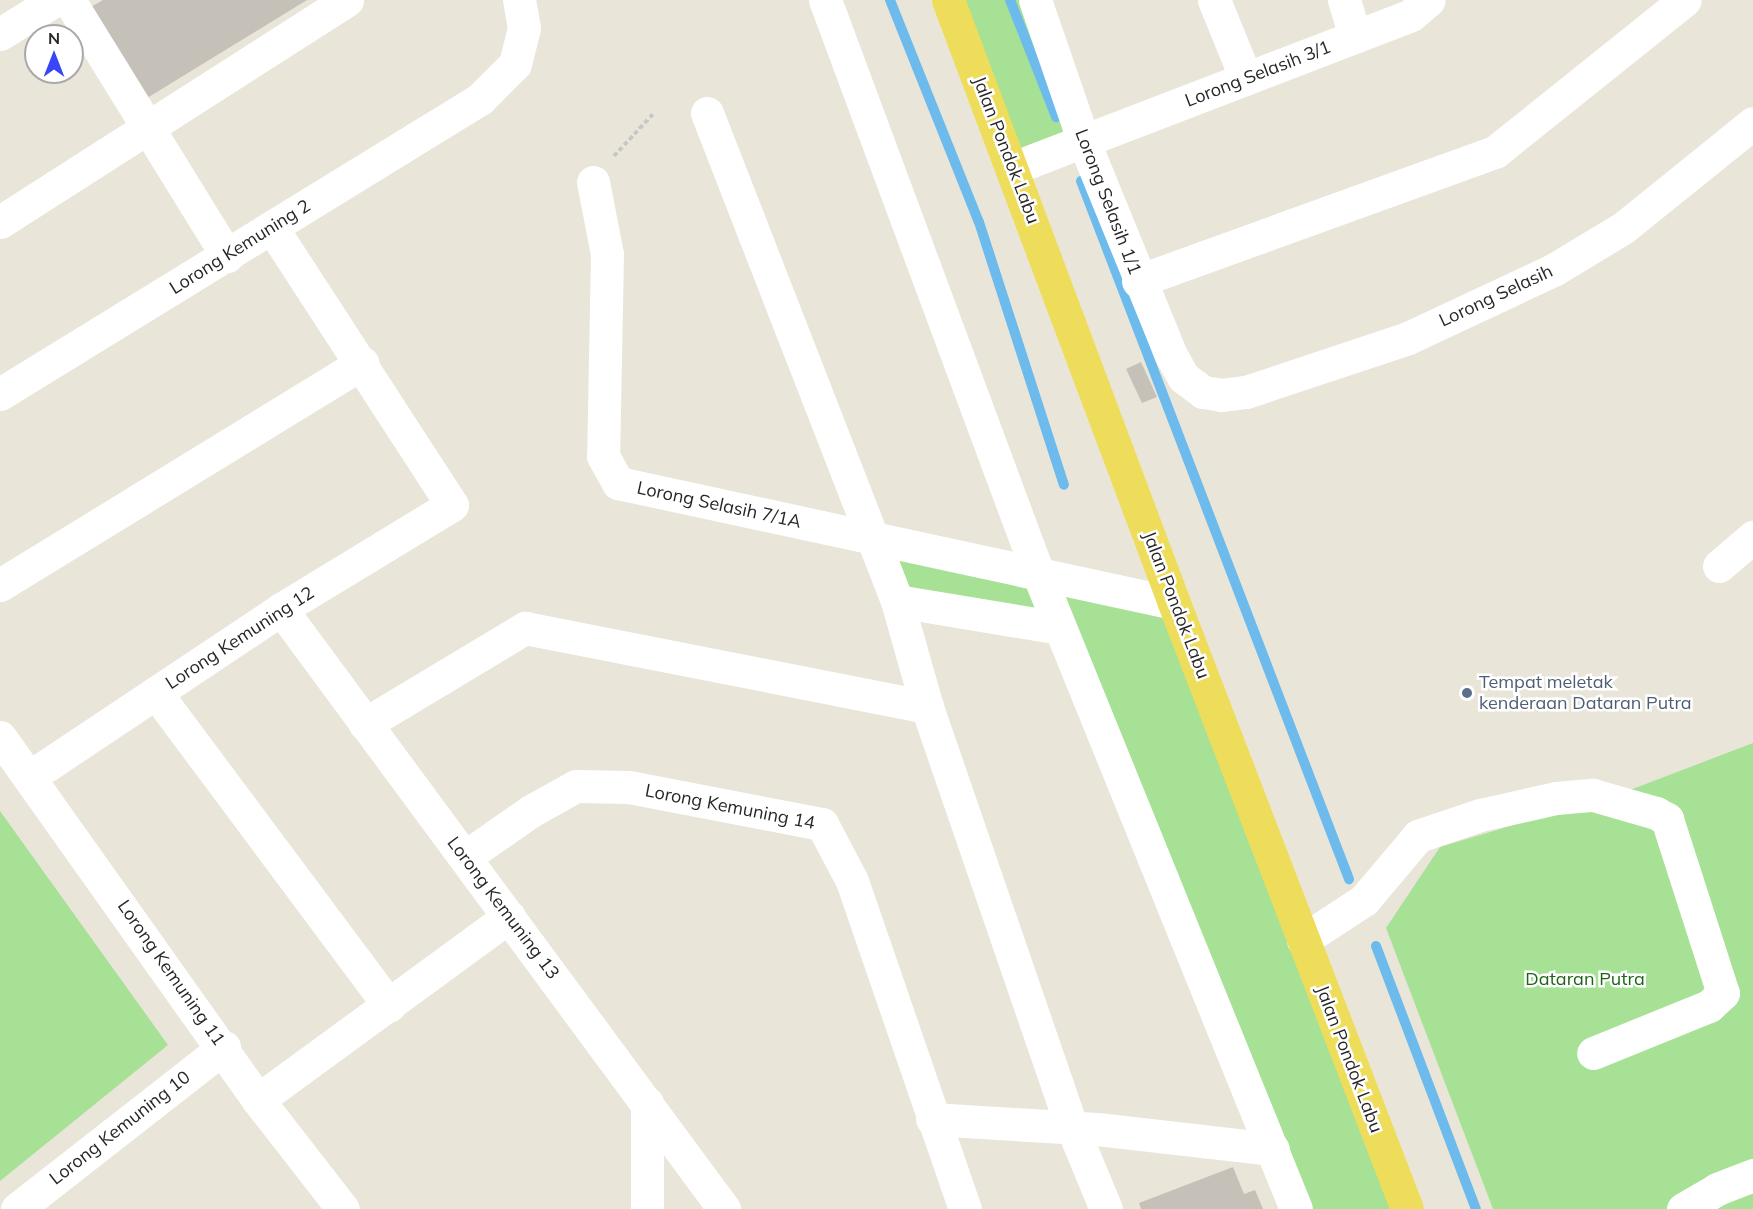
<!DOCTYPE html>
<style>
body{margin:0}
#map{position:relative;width:1753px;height:1209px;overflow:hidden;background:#eae5d9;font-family:Mulish,sans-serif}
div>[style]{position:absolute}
.green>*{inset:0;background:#a6e195}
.stream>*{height:10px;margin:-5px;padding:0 5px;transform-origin:5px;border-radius:5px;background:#6cbbec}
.building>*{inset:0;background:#c5c1b9}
.path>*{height:4px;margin-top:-2px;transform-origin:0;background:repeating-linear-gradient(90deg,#c7c7c7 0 4.5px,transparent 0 7.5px)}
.minor>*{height:33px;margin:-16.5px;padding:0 16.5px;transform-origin:16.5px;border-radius:16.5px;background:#fff}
.major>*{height:33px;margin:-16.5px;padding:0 16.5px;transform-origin:16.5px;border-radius:16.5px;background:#eedd5a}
.dots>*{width:16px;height:16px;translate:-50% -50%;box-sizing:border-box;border:3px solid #fff;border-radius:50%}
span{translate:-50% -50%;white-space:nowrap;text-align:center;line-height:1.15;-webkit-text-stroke:5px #fff;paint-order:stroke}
.street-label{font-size:18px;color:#272727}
.service-label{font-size:18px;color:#4e5e75}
.left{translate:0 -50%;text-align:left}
.park-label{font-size:18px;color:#20621a}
.north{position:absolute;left:24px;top:24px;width:60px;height:60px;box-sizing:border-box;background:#fff;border:2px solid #a9a9a9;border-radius:50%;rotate:0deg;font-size:16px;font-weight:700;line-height:24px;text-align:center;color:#272727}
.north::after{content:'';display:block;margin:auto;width:21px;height:27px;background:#3946f7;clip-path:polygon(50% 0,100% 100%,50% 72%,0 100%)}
</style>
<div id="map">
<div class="green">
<i style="clip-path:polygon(949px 0,1035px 0,1084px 142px,1013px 168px)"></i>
<i style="clip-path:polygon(873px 538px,1174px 603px,1407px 1209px,1296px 1209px,1060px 628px,897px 601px)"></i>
<i style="clip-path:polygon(1753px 743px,1753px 1209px,1493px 1209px,1386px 928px,1440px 847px,1630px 790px)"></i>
<i style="clip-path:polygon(0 811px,168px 1045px,0 1181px)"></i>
</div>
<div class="stream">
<i style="left:890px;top:0;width:239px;rotate:68.2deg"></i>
<i style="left:979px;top:222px;width:276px;rotate:72.1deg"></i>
<i style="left:1010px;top:0;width:126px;rotate:68.5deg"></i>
<i style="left:1081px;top:181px;width:748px;rotate:69deg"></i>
<i style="left:1376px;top:946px;width:281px;rotate:69.2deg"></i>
</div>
<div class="building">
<i style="clip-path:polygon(103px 0,307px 0,139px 103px,82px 12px)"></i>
<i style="clip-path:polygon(1141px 362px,1157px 397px,1142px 403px,1126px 369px)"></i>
<i style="clip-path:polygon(1233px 1167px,1244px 1194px,1255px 1190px,1263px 1209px,1141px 1209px,1139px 1203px)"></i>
</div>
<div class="path">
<i style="left:614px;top:156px;width:57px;rotate:-47.1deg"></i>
</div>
<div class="minor">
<i style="left:69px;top:0;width:301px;rotate:58.3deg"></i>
<i style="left:825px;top:0;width:611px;rotate:69.61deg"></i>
<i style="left:1038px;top:573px;width:686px;rotate:67.92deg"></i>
<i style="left:1035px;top:0;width:150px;rotate:71deg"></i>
<i style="left:1084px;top:142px;width:230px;rotate:67.8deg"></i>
<i style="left:1171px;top:355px;width:25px;rotate:61deg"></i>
<i style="left:1183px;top:377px;width:25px;rotate:37deg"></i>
<i style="left:1203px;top:392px;width:18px;rotate:9deg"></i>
<i style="left:1221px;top:395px;width:25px;rotate:-7deg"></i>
<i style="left:1246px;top:392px;width:171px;rotate:-18.4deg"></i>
<i style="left:1408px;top:338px;width:162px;rotate:-25.1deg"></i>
<i style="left:1555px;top:269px;width:79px;rotate:-31.1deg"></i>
<i style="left:1623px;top:228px;width:167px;rotate:-38.9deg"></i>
<i style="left:1214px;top:0;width:85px;rotate:67.9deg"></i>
<i style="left:1344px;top:0;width:38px;rotate:73deg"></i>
<i style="left:0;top:34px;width:65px;rotate:-31.7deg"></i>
<i style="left:707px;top:113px;width:524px;rotate:68.73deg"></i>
<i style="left:897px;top:601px;width:110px;rotate:74.2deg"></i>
<i style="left:927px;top:707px;width:444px;rotate:71deg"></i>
<i style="left:1072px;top:1127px;width:89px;rotate:67.5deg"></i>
<i style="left:1013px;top:168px;width:426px;rotate:-21deg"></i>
<i style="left:1411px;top:15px;width:23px;rotate:-40deg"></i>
<i style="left:593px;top:182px;width:73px;rotate:79deg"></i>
<i style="left:607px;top:254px;width:202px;rotate:91.1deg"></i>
<i style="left:603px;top:456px;width:31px;rotate:61deg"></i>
<i style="left:618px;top:483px;width:569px;rotate:12.18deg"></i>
<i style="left:0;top:222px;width:412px;rotate:-32.6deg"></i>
<i style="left:1138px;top:281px;width:380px;rotate:-19.9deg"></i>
<i style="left:1495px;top:152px;width:243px;rotate:-38.7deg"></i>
<i style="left:0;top:394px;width:563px;rotate:-31.57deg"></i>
<i style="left:480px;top:99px;width:49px;rotate:-45deg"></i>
<i style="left:515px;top:64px;width:37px;rotate:-76deg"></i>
<i style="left:524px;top:28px;width:28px;rotate:-100deg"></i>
<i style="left:1719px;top:566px;width:45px;rotate:-40.5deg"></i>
<i style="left:0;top:585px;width:425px;rotate:-31.5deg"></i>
<i style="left:897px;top:601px;width:165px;rotate:9.4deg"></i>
<i style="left:281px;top:609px;width:746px;rotate:53.56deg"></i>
<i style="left:156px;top:693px;width:390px;rotate:53.3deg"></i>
<i style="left:365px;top:724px;width:187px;rotate:-31deg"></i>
<i style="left:525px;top:628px;width:410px;rotate:11.1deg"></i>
<i style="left:0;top:737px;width:445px;rotate:54.6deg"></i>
<i style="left:258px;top:1100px;width:138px;rotate:52.1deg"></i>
<i style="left:31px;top:776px;width:301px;rotate:-33.7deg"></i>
<i style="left:281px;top:609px;width:200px;rotate:-31.3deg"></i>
<i style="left:452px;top:505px;width:330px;rotate:-123deg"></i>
<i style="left:465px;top:857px;width:80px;rotate:-34.9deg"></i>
<i style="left:531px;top:811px;width:51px;rotate:-29.1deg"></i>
<i style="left:576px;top:786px;width:53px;rotate:1.1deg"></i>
<i style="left:629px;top:787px;width:197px;rotate:10.9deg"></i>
<i style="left:822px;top:824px;width:64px;rotate:62.2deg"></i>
<i style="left:852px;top:881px;width:347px;rotate:71deg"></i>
<i style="left:1303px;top:940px;width:73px;rotate:-33.3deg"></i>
<i style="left:1364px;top:900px;width:84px;rotate:-49.8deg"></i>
<i style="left:1418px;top:836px;width:65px;rotate:-18.7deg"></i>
<i style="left:1480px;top:815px;width:78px;rotate:-12.6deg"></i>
<i style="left:1556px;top:798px;width:37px;rotate:-5deg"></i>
<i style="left:1593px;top:795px;width:66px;rotate:15.9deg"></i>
<i style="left:1656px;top:813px;width:13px;rotate:29deg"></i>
<i style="left:1667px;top:819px;width:183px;rotate:72.2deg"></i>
<i style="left:1723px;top:993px;width:19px;rotate:137deg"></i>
<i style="left:1709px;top:1006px;width:125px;rotate:157.9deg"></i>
<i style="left:258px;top:1100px;width:311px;rotate:-36.2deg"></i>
<i style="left:647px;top:1103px;width:106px;rotate:90deg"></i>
<i style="left:932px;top:1119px;width:165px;rotate:3.5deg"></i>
<i style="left:1097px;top:1129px;width:177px;rotate:6.5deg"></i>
<i style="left:17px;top:1209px;width:263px;rotate:-38deg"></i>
<i style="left:1683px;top:1209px;width:39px;rotate:-30deg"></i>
<i style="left:1717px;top:1189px;width:39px;rotate:-21deg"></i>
</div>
<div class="major">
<i style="left:948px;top:0;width:644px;rotate:69.45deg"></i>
<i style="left:1174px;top:603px;width:649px;rotate:68.97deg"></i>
</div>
<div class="dots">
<i style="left:1467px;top:693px;background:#5c6f8a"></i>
</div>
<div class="street-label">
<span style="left:1258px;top:74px;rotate:-21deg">Lorong Selasih 3/1</span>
<span style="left:1006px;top:150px;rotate:69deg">Jalan Pondok Labu</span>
<span style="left:1108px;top:202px;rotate:69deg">Lorong Selasih 1/1</span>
<span style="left:240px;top:247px;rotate:-32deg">Lorong Kemuning 2</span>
<span style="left:1496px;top:296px;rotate:-25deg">Lorong Selasih</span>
<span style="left:719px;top:505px;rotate:12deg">Lorong Selasih 7/1A</span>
<span style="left:1176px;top:605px;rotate:69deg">Jalan Pondok Labu</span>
<span style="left:240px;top:638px;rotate:-33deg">Lorong Kemuning 12</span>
<span style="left:730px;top:807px;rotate:11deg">Lorong Kemuning 14</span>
<span style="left:503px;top:908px;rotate:53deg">Lorong Kemuning 13</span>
<span style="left:171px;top:973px;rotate:55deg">Lorong Kemuning 11</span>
<span style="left:1349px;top:1059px;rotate:69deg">Jalan Pondok Labu</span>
<span style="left:120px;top:1128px;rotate:-38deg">Lorong Kemuning 10</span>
</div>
<div class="service-label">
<span class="left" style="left:1479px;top:693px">Tempat meletak<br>kenderaan Dataran Putra</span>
</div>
<div class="park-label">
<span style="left:1585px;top:979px">Dataran Putra</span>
</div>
<div class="north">N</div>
</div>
